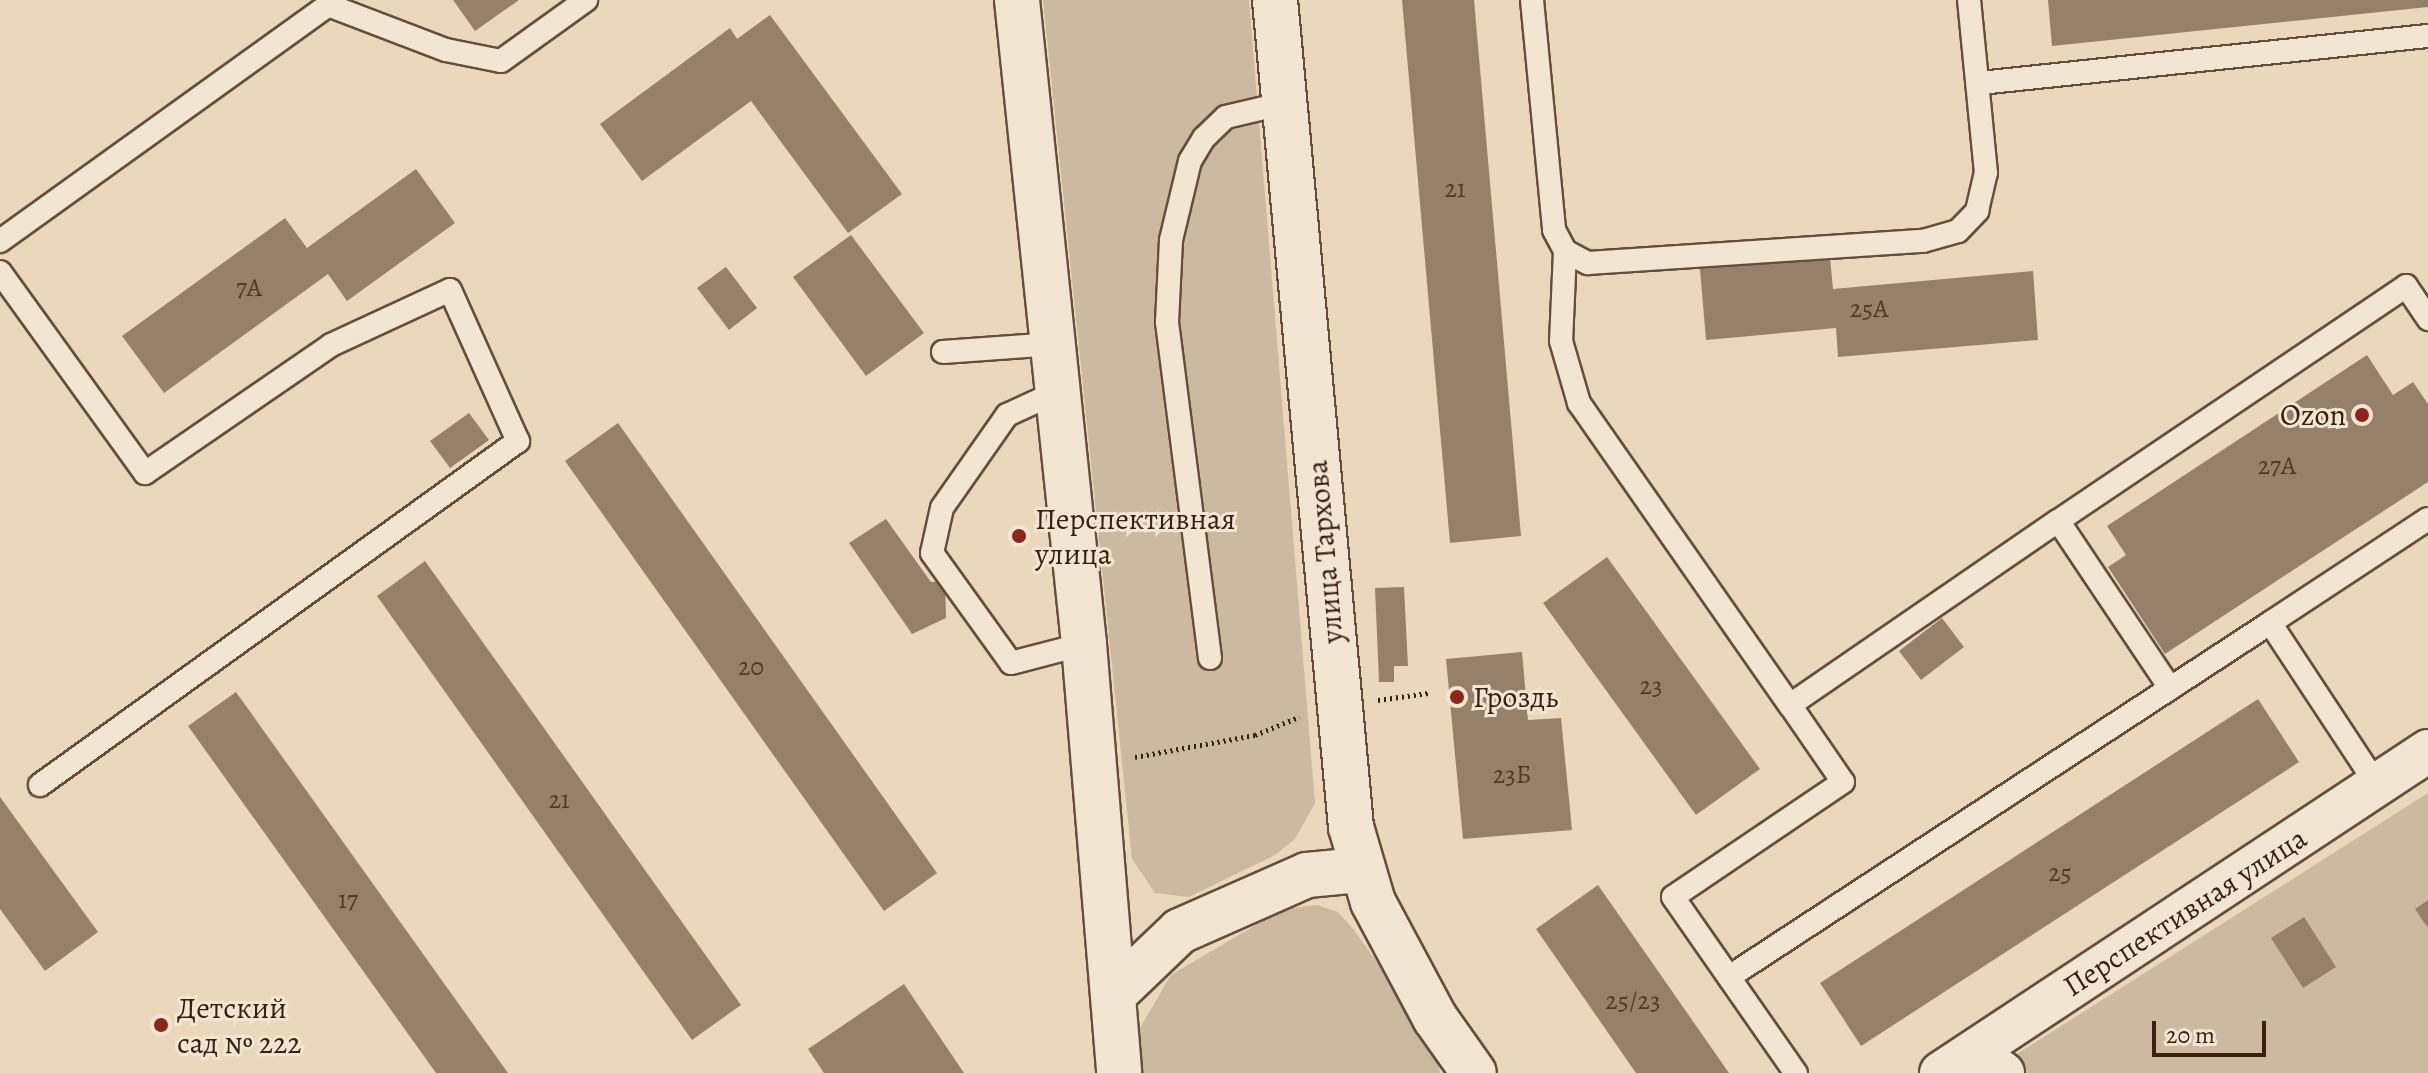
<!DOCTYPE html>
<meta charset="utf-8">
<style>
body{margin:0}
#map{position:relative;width:2428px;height:1073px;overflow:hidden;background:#ebd8bc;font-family:Alegreya,serif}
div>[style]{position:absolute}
.green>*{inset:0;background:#cdb99f}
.building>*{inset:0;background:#96806a}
.path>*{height:5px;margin-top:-2.5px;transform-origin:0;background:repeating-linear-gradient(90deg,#3a2011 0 2px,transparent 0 6px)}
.roads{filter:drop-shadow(2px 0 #664e3c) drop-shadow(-2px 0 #664e3c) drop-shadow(0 2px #664e3c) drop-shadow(0 -2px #664e3c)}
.service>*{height:22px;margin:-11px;padding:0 11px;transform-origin:11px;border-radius:11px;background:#f2e6d3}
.minor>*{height:42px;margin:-21px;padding:0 21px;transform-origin:21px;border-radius:21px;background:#f2e6d3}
.secondary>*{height:44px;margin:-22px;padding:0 22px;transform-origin:22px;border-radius:22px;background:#f2e6d3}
.dots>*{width:22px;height:22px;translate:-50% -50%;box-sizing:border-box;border:4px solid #f2e6d3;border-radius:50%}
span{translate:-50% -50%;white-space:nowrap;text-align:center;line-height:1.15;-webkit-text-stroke:6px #f2e6d3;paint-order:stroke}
.number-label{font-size:26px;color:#513827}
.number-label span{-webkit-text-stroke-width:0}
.poi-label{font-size:30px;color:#3a2011}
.right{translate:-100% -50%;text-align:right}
.left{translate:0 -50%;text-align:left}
.street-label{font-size:30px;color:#3a2011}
.scale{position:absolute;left:2152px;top:1021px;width:114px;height:36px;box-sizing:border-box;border:4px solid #3a2011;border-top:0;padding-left:10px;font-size:24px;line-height:28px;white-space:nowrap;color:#3a2011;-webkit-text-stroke:6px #f2e6d3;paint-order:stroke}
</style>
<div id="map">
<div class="green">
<i style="clip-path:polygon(1043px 0,1249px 0,1315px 803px,1295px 839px,1275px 855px,1189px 897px,1155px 893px,1132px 859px)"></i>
<i style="clip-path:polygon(2428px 793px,2428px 1073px,1987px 1073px)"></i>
<i style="clip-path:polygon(1317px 905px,1338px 912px,1354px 930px,1435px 1043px,1440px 1073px,1134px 1073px,1136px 1035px,1171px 975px,1283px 909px)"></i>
</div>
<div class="building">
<i style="clip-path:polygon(453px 0,519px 0,475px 31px)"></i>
<i style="clip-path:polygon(1402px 0,1474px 0,1521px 536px,1450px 543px)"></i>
<i style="clip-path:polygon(2048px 0,2428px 0,2428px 7px,2052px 46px)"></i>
<i style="clip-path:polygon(770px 15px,902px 194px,848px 233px,751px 101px,642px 181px,600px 124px,730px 28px,737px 39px)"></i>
<i style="clip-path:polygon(416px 169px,455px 223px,347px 301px,328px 274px,164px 393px,122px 336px,285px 218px,307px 248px)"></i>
<i style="clip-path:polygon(851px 235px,924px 333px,866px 376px,793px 277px)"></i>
<i style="clip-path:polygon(1830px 257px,1833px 289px,2033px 271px,2038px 340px,1838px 357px,1836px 328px,1706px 340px,1700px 269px)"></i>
<i style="clip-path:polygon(726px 267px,757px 308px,729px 330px,697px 288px)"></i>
<i style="clip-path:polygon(2367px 355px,2393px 395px,2413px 382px,2428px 404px,2428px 482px,2165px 654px,2108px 567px,2126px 555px,2107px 526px)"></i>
<i style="clip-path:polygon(469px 413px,489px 440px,450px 468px,430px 441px)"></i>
<i style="clip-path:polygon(618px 423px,937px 873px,884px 911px,565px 461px)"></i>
<i style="clip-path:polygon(886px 519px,931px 582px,945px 581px,946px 618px,912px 634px,849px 543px)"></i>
<i style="clip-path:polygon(1607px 557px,1760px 769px,1696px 815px,1543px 603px)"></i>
<i style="clip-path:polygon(425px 561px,741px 1005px,692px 1040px,377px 596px)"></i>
<i style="clip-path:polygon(1404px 587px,1408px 666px,1394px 666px,1394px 682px,1379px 682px,1375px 588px)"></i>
<i style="clip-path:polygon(1942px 618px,1964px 647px,1921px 680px,1899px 651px)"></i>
<i style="clip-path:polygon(1522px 652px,1528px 720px,1561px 718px,1572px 830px,1463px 839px,1446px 659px)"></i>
<i style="clip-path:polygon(236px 692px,508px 1073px,436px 1073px,188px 726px)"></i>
<i style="clip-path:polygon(2258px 699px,2299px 762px,1861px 1046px,1820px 983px)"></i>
<i style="clip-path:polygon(0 797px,98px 932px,45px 971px,0 909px)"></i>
<i style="clip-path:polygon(1598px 885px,1729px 1073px,1636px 1073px,1536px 929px)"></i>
<i style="clip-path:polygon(2428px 900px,2428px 928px,2415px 909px)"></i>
<i style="clip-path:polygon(2304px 917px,2336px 967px,2303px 988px,2271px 938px)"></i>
<i style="clip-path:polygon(904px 984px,964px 1073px,824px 1073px,808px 1049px)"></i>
</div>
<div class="path">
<i style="left:1378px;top:700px;width:51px;rotate:-7.8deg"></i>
<i style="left:1135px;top:757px;width:122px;rotate:-10.4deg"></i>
<i style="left:1255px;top:735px;width:48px;rotate:-22.2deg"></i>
</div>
<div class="roads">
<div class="service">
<i style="left:1532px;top:0;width:231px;rotate:84.5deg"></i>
<i style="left:1554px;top:230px;width:24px;rotate:62deg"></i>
<i style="left:1565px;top:251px;width:26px;rotate:28deg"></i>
<i style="left:1588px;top:263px;width:336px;rotate:-3.8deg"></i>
<i style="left:1923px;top:241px;width:36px;rotate:-16deg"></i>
<i style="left:1958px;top:231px;width:28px;rotate:-46deg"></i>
<i style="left:1977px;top:211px;width:39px;rotate:-77deg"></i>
<i style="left:1986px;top:173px;width:174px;rotate:-95.6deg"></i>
<i style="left:1980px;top:83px;width:450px;rotate:-6deg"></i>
<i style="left:0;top:241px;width:404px;rotate:-35.7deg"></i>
<i style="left:328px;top:5px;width:126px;rotate:20.9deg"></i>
<i style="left:446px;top:50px;width:56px;rotate:11.3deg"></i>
<i style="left:501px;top:61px;width:105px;rotate:-35.7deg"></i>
<i style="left:1565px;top:251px;width:90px;rotate:92.5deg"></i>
<i style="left:1561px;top:341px;width:65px;rotate:73.8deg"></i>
<i style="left:1579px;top:403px;width:368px;rotate:55.1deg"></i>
<i style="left:1790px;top:705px;width:325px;rotate:-34.5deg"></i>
<i style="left:0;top:272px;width:248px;rotate:54.2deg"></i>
<i style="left:145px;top:473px;width:226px;rotate:-34.5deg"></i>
<i style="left:331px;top:345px;width:131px;rotate:-24.8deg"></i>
<i style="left:450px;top:290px;width:166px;rotate:65.8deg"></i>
<i style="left:518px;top:441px;width:589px;rotate:144.26deg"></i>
<i style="left:943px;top:352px;width:111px;rotate:-4.1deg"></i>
<i style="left:1057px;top:392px;width:55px;rotate:155.3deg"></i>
<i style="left:1007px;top:415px;width:113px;rotate:125deg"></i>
<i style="left:942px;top:508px;width:46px;rotate:102.5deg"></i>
<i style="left:932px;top:553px;width:135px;rotate:54.3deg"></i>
<i style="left:1011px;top:663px;width:75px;rotate:-14.6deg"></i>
<i style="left:1210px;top:658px;width:339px;rotate:-97.3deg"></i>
<i style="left:1167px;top:322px;width:82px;rotate:-87.2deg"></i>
<i style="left:1171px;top:240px;width:81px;rotate:-76.5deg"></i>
<i style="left:1190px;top:161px;width:27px;rotate:-59deg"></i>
<i style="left:1204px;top:138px;width:30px;rotate:-44deg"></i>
<i style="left:1226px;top:117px;width:61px;rotate:-13.3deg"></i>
<i style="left:2170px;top:688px;width:201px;rotate:-123.8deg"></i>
<i style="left:2058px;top:521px;width:420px;rotate:-34deg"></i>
<i style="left:2406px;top:286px;width:40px;rotate:56deg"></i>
<i style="left:1790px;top:705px;width:93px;rotate:55.5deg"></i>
<i style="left:1843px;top:782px;width:205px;rotate:145.9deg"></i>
<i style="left:1673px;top:897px;width:215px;rotate:55.1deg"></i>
<i style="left:2377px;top:785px;width:194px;rotate:-123.4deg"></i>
<i style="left:2270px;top:623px;width:189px;rotate:-33.4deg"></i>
<i style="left:1729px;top:977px;width:647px;rotate:-33.2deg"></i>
</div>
<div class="minor">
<i style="left:1974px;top:1052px;width:36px;rotate:36deg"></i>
<i style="left:1941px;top:1073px;width:584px;rotate:-33.47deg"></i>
</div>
<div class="secondary">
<i style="left:1017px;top:0;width:647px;rotate:84.06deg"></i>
<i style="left:1084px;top:644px;width:430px;rotate:85.3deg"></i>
<i style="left:1275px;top:0;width:830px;rotate:84.75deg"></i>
<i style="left:1351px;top:827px;width:78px;rotate:73.7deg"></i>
<i style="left:1373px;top:902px;width:132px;rotate:61.9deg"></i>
<i style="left:1435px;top:1018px;width:67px;rotate:54.7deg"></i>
<i style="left:1114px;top:994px;width:91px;rotate:-43.7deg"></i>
<i style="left:1180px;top:931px;width:139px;rotate:-23.8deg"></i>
<i style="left:1307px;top:875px;width:53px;rotate:-5.4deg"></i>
</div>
</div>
<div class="dots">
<i style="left:2362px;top:415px;background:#8f2418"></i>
<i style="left:1019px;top:536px;background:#8f2418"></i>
<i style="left:1457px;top:697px;background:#8f2418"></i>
<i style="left:161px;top:1025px;background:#8f2418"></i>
</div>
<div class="number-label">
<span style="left:1455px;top:189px">21</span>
<span style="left:249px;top:288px">7А</span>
<span style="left:1869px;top:309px">25А</span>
<span style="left:2277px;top:466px">27А</span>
<span style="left:751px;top:667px">20</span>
<span style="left:1651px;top:686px">23</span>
<span style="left:1512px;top:775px">23Б</span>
<span style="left:559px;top:800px">21</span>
<span style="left:2060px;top:873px">25</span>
<span style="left:348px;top:900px">17</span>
<span style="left:1633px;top:1001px">25/23</span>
</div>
<div class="poi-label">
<span class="right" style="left:2346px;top:415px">Ozon</span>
<span class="left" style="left:1035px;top:536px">Перспективная<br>улица</span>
<span class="left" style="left:1473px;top:697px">Гроздь</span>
<span class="left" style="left:177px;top:1025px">Детский<br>сад № 222</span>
</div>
<div class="street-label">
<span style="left:1325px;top:552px;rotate:-95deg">улица Тархова</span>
<span style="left:2185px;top:912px;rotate:-33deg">Перспективная улица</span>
</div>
<div class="scale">20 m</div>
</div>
